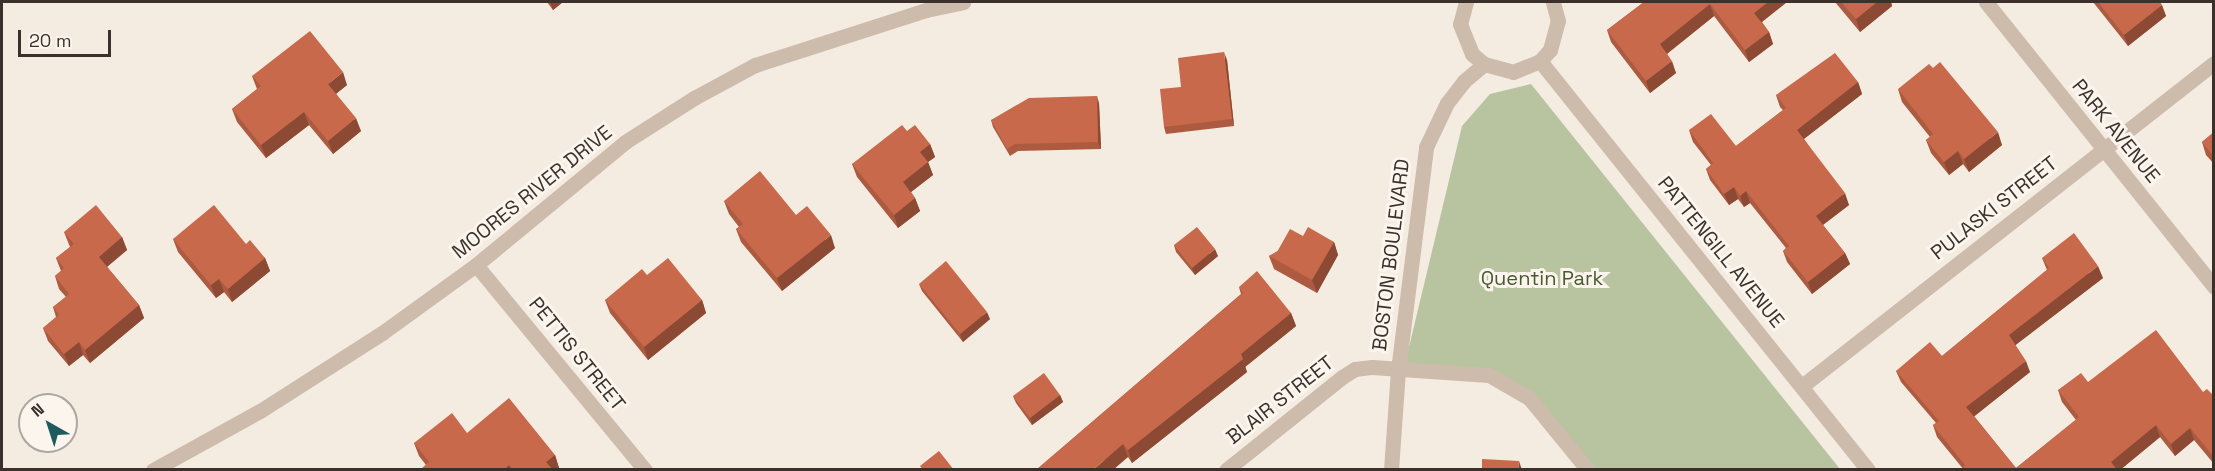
<!DOCTYPE html>
<style>
body{margin:0}
#map{position:relative;width:2215px;height:471px;overflow:hidden;background:#f4ebe1;font-family:"Space Grotesk",sans-serif}
div>[style]{position:absolute}
.green>*{inset:0;background:#b8c4a0}
.minor>*{height:15px;margin:-7.5px;padding:0 7.5px;transform-origin:7.5px;border-radius:7.5px;background:#cdbbac}
.wall>*{inset:0;background:#ac5a40}
.shaded-wall>*{inset:0;background:#8c4a34}
.building>*{inset:0;background:#c8694b}
span{translate:-50% -50%;white-space:nowrap;text-align:center;line-height:1.15;-webkit-text-stroke:6px #fbf5ee;paint-order:stroke}
.street-label{font-size:20px;color:#3b302b}
.park-label{font-size:20px;color:#4a5a2e}
.frame{position:absolute;inset:0;border:3px solid #3b302b;pointer-events:none}
.north{position:absolute;left:18px;top:393px;width:60px;height:60px;box-sizing:border-box;background:#fbf5ee;border:2px solid #aea6a0;border-radius:50%;rotate:321deg;font-size:16px;font-weight:700;line-height:24px;text-align:center;color:#3b302b}
.north::after{content:'';display:block;margin:auto;width:21px;height:27px;background:#1f5a5e;clip-path:polygon(50% 0,100% 100%,50% 72%,0 100%)}
.scale{position:absolute;left:18px;top:30px;width:93px;height:27px;box-sizing:border-box;border:3px solid #3b302b;border-top:0;padding-left:8px;font-size:18px;line-height:21px;white-space:nowrap;color:#3b302b;-webkit-text-stroke:4px #fbf5ee;paint-order:stroke}
</style>
<div id="map">
<div class="green">
<i style="clip-path:polygon(1531px 84px,1840px 469px,1586px 469px,1536px 408px,1486px 377px,1404px 368px,1462px 126px,1490px 94px)"></i>
</div>
<div class="minor">
<i style="left:1466px;top:2px;width:23px;rotate:105deg"></i>
<i style="left:1460px;top:24px;width:32px;rotate:68deg"></i>
<i style="left:1472px;top:54px;width:16px;rotate:40deg"></i>
<i style="left:1484px;top:64px;width:30px;rotate:15deg"></i>
<i style="left:1513px;top:72px;width:29px;rotate:-22deg"></i>
<i style="left:1540px;top:61px;width:15px;rotate:-48deg"></i>
<i style="left:1550px;top:50px;width:30px;rotate:-75deg"></i>
<i style="left:1558px;top:21px;width:20px;rotate:-105deg"></i>
<i style="left:1986px;top:2px;width:365px;rotate:51.3deg"></i>
<i style="left:1540px;top:61px;width:524px;rotate:51.27deg"></i>
<i style="left:476px;top:265px;width:266px;rotate:50.5deg"></i>
<i style="left:1802px;top:386px;width:524px;rotate:-38.1deg"></i>
<i style="left:153px;top:470px;width:122px;rotate:-28.9deg"></i>
<i style="left:260px;top:411px;width:145px;rotate:-32.6deg"></i>
<i style="left:382px;top:333px;width:116px;rotate:-35.9deg"></i>
<i style="left:476px;top:265px;width:193px;rotate:-39.5deg"></i>
<i style="left:625px;top:142px;width:82px;rotate:-32.5deg"></i>
<i style="left:694px;top:98px;width:69px;rotate:-28.4deg"></i>
<i style="left:755px;top:65px;width:180px;rotate:-17.8deg"></i>
<i style="left:926px;top:10px;width:38px;rotate:-12deg"></i>
<i style="left:1226px;top:470px;width:149px;rotate:-38.7deg"></i>
<i style="left:1342px;top:377px;width:15px;rotate:-32deg"></i>
<i style="left:1355px;top:369px;width:17px;rotate:-7deg"></i>
<i style="left:1372px;top:367px;width:117px;rotate:3.9deg"></i>
<i style="left:1489px;top:375px;width:46px;rotate:29.9deg"></i>
<i style="left:1529px;top:398px;width:93px;rotate:50.7deg"></i>
<i style="left:1391px;top:470px;width:100px;rotate:-86deg"></i>
<i style="left:1398px;top:370px;width:225px;rotate:-82.8deg"></i>
<i style="left:1426px;top:147px;width:49px;rotate:-64.5deg"></i>
<i style="left:1447px;top:103px;width:28px;rotate:-52deg"></i>
<i style="left:1464px;top:81px;width:26px;rotate:-40deg"></i>
</div>
<div class="wall">
<i style="clip-path:polygon(547px 2px,563px 2px,553px 10px)"></i>
<i style="clip-path:polygon(1644px 2px,1787px 2px,1762px 22px,1769px 32px,1773px 44px,1749px 62px,1714px 16px,1667px 54px,1676px 73px,1650px 93px,1611px 42px,1607px 30px)"></i>
<i style="clip-path:polygon(1835px 2px,1891px 2px,1892px 6px,1860px 32px)"></i>
<i style="clip-path:polygon(2093px 2px,2160px 2px,2166px 16px,2128px 46px)"></i>
<i style="clip-path:polygon(1227px 60px,1234px 126px,1166px 134px,1164px 127px,1181px 87px)"></i>
<i style="clip-path:polygon(252px 76px,347px 85px,336px 94px,361px 131px,333px 154px,309px 125px,266px 158px,237px 122px,232px 109px,257px 89px)"></i>
<i style="clip-path:polygon(1858px 82px,1862px 94px,1804px 139px,1849px 205px,1823px 225px,1845px 253px,1850px 264px,1812px 294px,1787px 262px,1783px 251px,1786px 248px,1750px 203px,1744px 207px,1738px 199px,1729px 205px,1710px 180px,1706px 169px,1711px 165px,1693px 142px,1689px 130px,1736px 146px,1783px 110px,1780px 107px,1776px 95px)"></i>
<i style="clip-path:polygon(1898px 89px,2002px 145px,1969px 172px,1963px 164px,1949px 175px,1931px 153px,1926px 140px,1930px 137px,1902px 102px)"></i>
<i style="clip-path:polygon(1099px 103px,1101px 149px,1018px 151px,1010px 156px,993px 127px,991px 120px)"></i>
<i style="clip-path:polygon(907px 131px,930px 144px,935px 157px,928px 162px,933px 175px,911px 192px,915px 198px,920px 211px,898px 228px,857px 177px,852px 164px)"></i>
<i style="clip-path:polygon(2214px 132px,2214px 164px,2206px 155px,2202px 142px)"></i>
<i style="clip-path:polygon(724px 201px,796px 215px,835px 248px,782px 291px,741px 242px,736px 229px,739px 227px,729px 214px)"></i>
<i style="clip-path:polygon(64px 232px,122px 237px,127px 250px,107px 267px,139px 305px,144px 318px,90px 363px,83px 355px,69px 366px,48px 341px,43px 328px,56px 317px,53px 307px,66px 297px,59px 289px,55px 276px,61px 271px,56px 258px,70px 247px)"></i>
<i style="clip-path:polygon(1303px 236px,1334px 242px,1338px 255px,1317px 293px,1274px 269px,1269px 256px)"></i>
<i style="clip-path:polygon(173px 239px,246px 244px,265px 258px,270px 271px,232px 302px,224px 292px,216px 298px,178px 252px)"></i>
<i style="clip-path:polygon(1174px 245px,1218px 256px,1195px 275px,1176px 252px)"></i>
<i style="clip-path:polygon(2042px 258px,2103px 278px,2015px 345px,2030px 372px,1974px 416px,2016px 468px,2076px 420px,2062px 402px,2058px 390px,2088px 382px,2203px 392px,2214px 396px,2214px 464px,2194px 440px,2175px 456px,2160px 437px,2120px 470px,1964px 470px,1937px 437px,1933px 425px,1936px 423px,1901px 382px,1896px 371px,1942px 356px,2047px 270px)"></i>
<i style="clip-path:polygon(647px 275px,702px 300px,706px 313px,648px 360px,610px 313px,605px 300px)"></i>
<i style="clip-path:polygon(919px 284px,990px 319px,963px 342px,922px 291px)"></i>
<i style="clip-path:polygon(1239px 287px,1291px 313px,1296px 326px,1245px 367px,1247px 372px,1132px 463px,1128px 457px,1036px 470px,1241px 294px)"></i>
<i style="clip-path:polygon(1060px 395px,1063px 402px,1032px 425px,1016px 403px,1013px 396px)"></i>
<i style="clip-path:polygon(467px 433px,555px 455px,559px 468px,557px 470px,420px 470px,426px 465px,419px 456px,414px 443px)"></i>
</div>
<div class="shaded-wall">
<i style="clip-path:polygon(550px 2px,563px 2px,553px 10px)"></i>
<i style="clip-path:polygon(1768px 2px,1787px 2px,1759px 24px,1754px 13px)"></i>
<i style="clip-path:polygon(1877px 2px,1891px 2px,1892px 6px,1860px 32px,1856px 19px)"></i>
<i style="clip-path:polygon(1710px 4px,1714px 16px,1664px 56px,1660px 44px)"></i>
<i style="clip-path:polygon(2162px 5px,2166px 16px,2128px 46px,2124px 35px)"></i>
<i style="clip-path:polygon(1769px 32px,1773px 44px,1749px 62px,1745px 50px)"></i>
<i style="clip-path:polygon(1224px 52px,1227px 60px,1234px 126px,1232px 119px)"></i>
<i style="clip-path:polygon(1672px 61px,1676px 73px,1650px 93px,1646px 81px)"></i>
<i style="clip-path:polygon(343px 72px,347px 85px,333px 96px,328px 84px)"></i>
<i style="clip-path:polygon(1858px 82px,1862px 94px,1801px 141px,1797px 130px)"></i>
<i style="clip-path:polygon(1097px 96px,1099px 103px,1101px 149px,1098px 142px)"></i>
<i style="clip-path:polygon(304px 112px,309px 125px,266px 158px,261px 145px)"></i>
<i style="clip-path:polygon(356px 118px,361px 131px,333px 154px,328px 141px)"></i>
<i style="clip-path:polygon(1998px 132px,2002px 145px,1969px 172px,1964px 159px)"></i>
<i style="clip-path:polygon(930px 144px,935px 157px,928px 162px,933px 175px,907px 195px,903px 182px,920px 152px)"></i>
<i style="clip-path:polygon(1958px 151px,1963px 164px,1949px 175px,1944px 162px)"></i>
<i style="clip-path:polygon(1734px 187px,1738px 199px,1729px 205px,1724px 194px)"></i>
<i style="clip-path:polygon(1746px 191px,1750px 203px,1744px 207px,1740px 196px)"></i>
<i style="clip-path:polygon(1845px 193px,1849px 205px,1820px 227px,1816px 216px)"></i>
<i style="clip-path:polygon(915px 198px,920px 211px,898px 228px,894px 215px)"></i>
<i style="clip-path:polygon(831px 235px,835px 248px,782px 291px,777px 278px)"></i>
<i style="clip-path:polygon(122px 237px,127px 250px,103px 270px,99px 257px)"></i>
<i style="clip-path:polygon(1334px 242px,1338px 255px,1317px 293px,1312px 280px)"></i>
<i style="clip-path:polygon(1215px 249px,1218px 256px,1195px 275px,1192px 268px)"></i>
<i style="clip-path:polygon(1845px 253px,1850px 264px,1812px 294px,1808px 282px)"></i>
<i style="clip-path:polygon(265px 258px,270px 271px,232px 302px,228px 289px)"></i>
<i style="clip-path:polygon(2098px 266px,2103px 278px,2013px 347px,2009px 335px)"></i>
<i style="clip-path:polygon(219px 279px,224px 292px,216px 298px,211px 285px)"></i>
<i style="clip-path:polygon(702px 300px,706px 313px,648px 360px,644px 347px)"></i>
<i style="clip-path:polygon(139px 305px,144px 318px,90px 363px,85px 350px)"></i>
<i style="clip-path:polygon(987px 312px,990px 319px,963px 342px,960px 334px)"></i>
<i style="clip-path:polygon(1291px 313px,1296px 326px,1245px 367px,1241px 354px)"></i>
<i style="clip-path:polygon(79px 342px,83px 355px,69px 366px,64px 354px)"></i>
<i style="clip-path:polygon(1243px 359px,1247px 372px,1132px 463px,1128px 450px)"></i>
<i style="clip-path:polygon(2026px 361px,2030px 372px,1971px 419px,1966px 407px)"></i>
<i style="clip-path:polygon(1060px 395px,1063px 402px,1032px 425px,1030px 418px)"></i>
<i style="clip-path:polygon(2156px 425px,2160px 437px,2120px 470px,2113px 470px,2111px 462px)"></i>
<i style="clip-path:polygon(2190px 428px,2194px 440px,2175px 456px,2171px 444px)"></i>
<i style="clip-path:polygon(1123px 444px,1128px 457px,1113px 470px,1093px 470px)"></i>
<i style="clip-path:polygon(555px 455px,559px 468px,557px 470px,549px 470px,546px 462px)"></i>
<i style="clip-path:polygon(1519px 461px,1522px 470px,1518px 470px)"></i>
<i style="clip-path:polygon(509px 465px,511px 470px,504px 470px)"></i>
</div>
<div class="building">
<i style="clip-path:polygon(1644px 2px,1768px 2px,1754px 13px,1769px 32px,1745px 50px,1710px 4px,1660px 44px,1672px 61px,1646px 81px,1607px 30px)"></i>
<i style="clip-path:polygon(1841px 2px,1877px 2px,1856px 19px)"></i>
<i style="clip-path:polygon(2098px 2px,2160px 2px,2162px 5px,2124px 35px)"></i>
<i style="clip-path:polygon(310px 31px,343px 72px,328px 84px,356px 118px,328px 141px,304px 112px,261px 145px,232px 109px,261px 86px,252px 76px)"></i>
<i style="clip-path:polygon(1224px 52px,1232px 119px,1164px 127px,1160px 89px,1181px 87px,1178px 58px)"></i>
<i style="clip-path:polygon(1835px 53px,1858px 82px,1797px 130px,1845px 193px,1816px 216px,1845px 253px,1808px 282px,1783px 251px,1789px 246px,1746px 191px,1740px 196px,1734px 187px,1724px 194px,1706px 169px,1713px 163px,1689px 130px,1711px 114px,1736px 146px,1786px 108px,1776px 95px)"></i>
<i style="clip-path:polygon(1940px 62px,1998px 132px,1964px 159px,1958px 151px,1944px 162px,1926px 140px,1933px 134px,1898px 89px,1929px 64px,1933px 68px)"></i>
<i style="clip-path:polygon(1097px 96px,1098px 142px,1015px 144px,1007px 149px,991px 120px,1029px 98px)"></i>
<i style="clip-path:polygon(902px 125px,907px 131px,915px 125px,930px 144px,920px 152px,928px 162px,903px 182px,915px 198px,894px 215px,852px 164px)"></i>
<i style="clip-path:polygon(2214px 132px,2214px 157px,2202px 142px)"></i>
<i style="clip-path:polygon(760px 171px,796px 215px,807px 206px,831px 235px,777px 278px,736px 229px,743px 224px,724px 201px)"></i>
<i style="clip-path:polygon(96px 205px,122px 237px,99px 257px,139px 305px,85px 350px,79px 342px,64px 354px,43px 328px,59px 315px,53px 307px,69px 294px,55px 276px,64px 268px,56px 258px,74px 244px,64px 232px)"></i>
<i style="clip-path:polygon(214px 205px,246px 244px,250px 240px,265px 258px,228px 289px,219px 279px,211px 285px,173px 239px)"></i>
<i style="clip-path:polygon(1197px 227px,1215px 249px,1192px 268px,1174px 245px)"></i>
<i style="clip-path:polygon(1308px 227px,1334px 242px,1312px 280px,1269px 256px,1277px 252px,1290px 229px,1303px 236px)"></i>
<i style="clip-path:polygon(2074px 233px,2098px 266px,2009px 335px,2026px 361px,1966px 407px,2016px 468px,2079px 417px,2058px 390px,2081px 373px,2088px 382px,2156px 330px,2203px 392px,2207px 389px,2214px 396px,2214px 457px,2190px 428px,2171px 444px,2156px 425px,2111px 462px,2117px 470px,1965px 470px,1963px 467px,1965px 465px,1933px 425px,1939px 421px,1896px 371px,1930px 342px,1942px 356px,2049px 268px,2042px 258px)"></i>
<i style="clip-path:polygon(668px 258px,702px 300px,644px 347px,605px 300px,642px 269px,647px 275px)"></i>
<i style="clip-path:polygon(946px 261px,987px 312px,960px 334px,919px 284px)"></i>
<i style="clip-path:polygon(1257px 271px,1291px 313px,1241px 354px,1243px 359px,1128px 450px,1123px 444px,1093px 470px,1036px 470px,1243px 293px,1239px 287px)"></i>
<i style="clip-path:polygon(1044px 373px,1060px 395px,1030px 418px,1013px 396px)"></i>
<i style="clip-path:polygon(509px 398px,555px 455px,546px 462px,553px 470px,513px 470px,509px 465px,504px 470px,420px 470px,429px 462px,414px 443px,452px 413px,467px 433px)"></i>
<i style="clip-path:polygon(939px 451px,954px 470px,923px 470px,920px 466px)"></i>
<i style="clip-path:polygon(1482px 459px,1519px 461px,1518px 470px,1482px 470px)"></i>
</div>
<div class="street-label">
<span style="left:2116px;top:131px;rotate:51deg">PARK AVENUE</span>
<span style="left:532px;top:192px;rotate:-39deg">MOORES RIVER DRIVE</span>
<span style="left:1994px;top:208px;rotate:-38deg">PULASKI STREET</span>
<span style="left:1721px;top:252px;rotate:51deg">PATTENGILL AVENUE</span>
<span style="left:1391px;top:255px;rotate:-83deg">BOSTON BOULEVARD</span>
<span style="left:577px;top:354px;rotate:51deg">PETTIS STREET</span>
<span style="left:1280px;top:400px;rotate:-38deg">BLAIR STREET</span>
</div>
<div class="park-label">
<span style="left:1542px;top:278px">Quentin Park</span>
</div>
<div class="frame"></div>
<div class="north">N</div>
<div class="scale">20 m</div>
</div>
